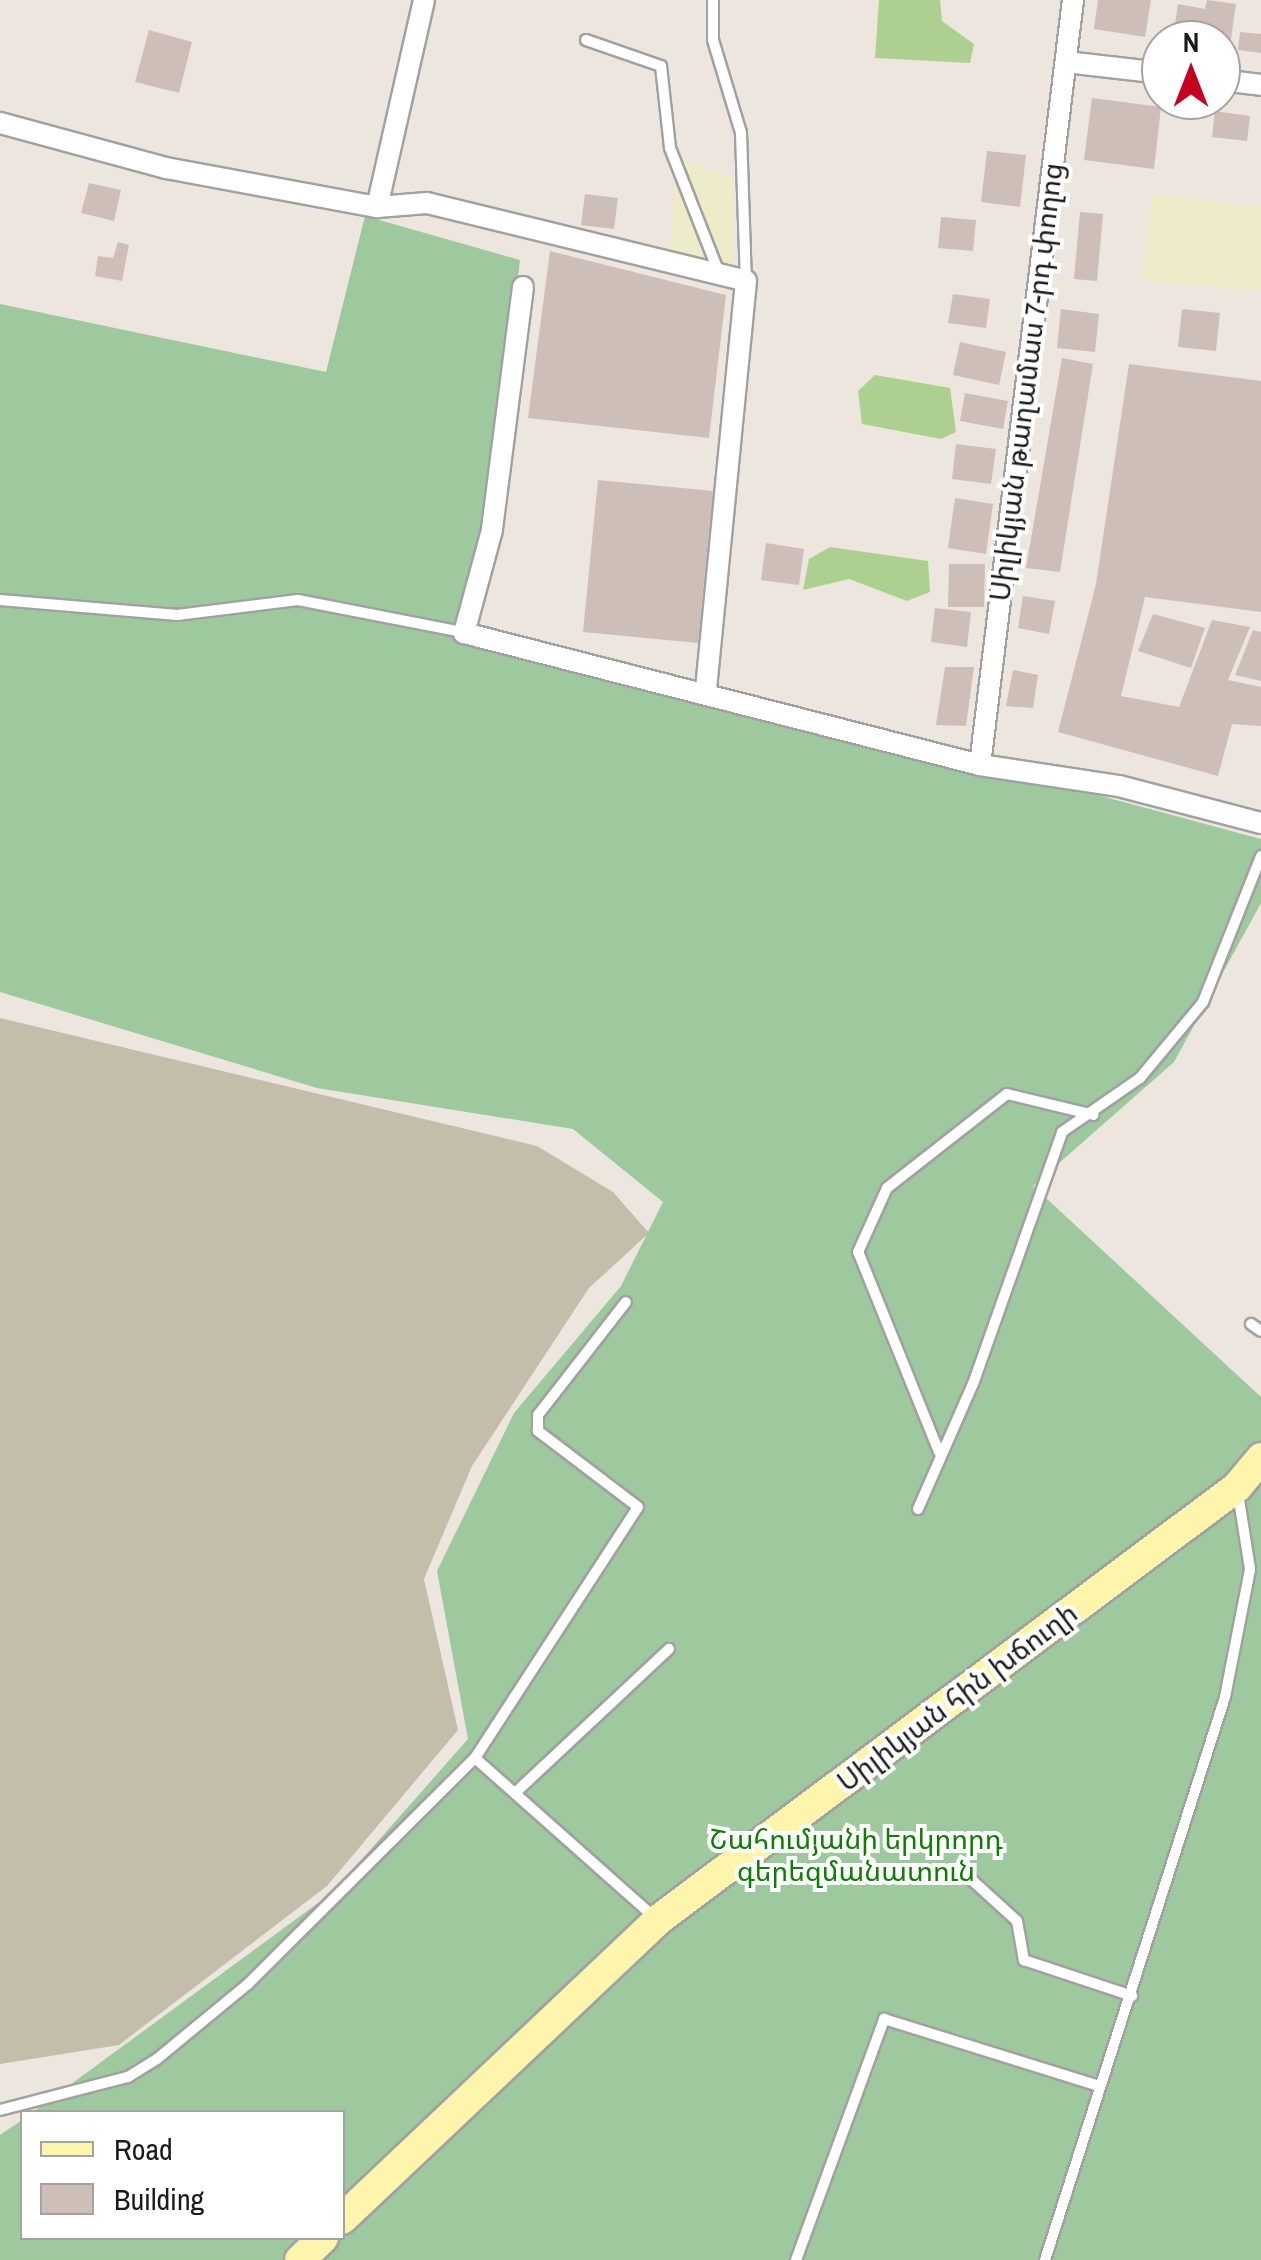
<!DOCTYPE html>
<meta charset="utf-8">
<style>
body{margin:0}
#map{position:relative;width:1261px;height:2260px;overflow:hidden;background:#ede6df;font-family:"Archivo Narrow","Noto Sans Armenian",sans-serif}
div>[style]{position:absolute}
.construction>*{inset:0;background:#c2beaa}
.farmland>*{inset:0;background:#eeebc8}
.forest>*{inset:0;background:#add090}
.cemetery>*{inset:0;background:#9ec89e}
.building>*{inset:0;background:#cdbeb8}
.roads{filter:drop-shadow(2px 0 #a1a1a1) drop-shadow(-2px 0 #a1a1a1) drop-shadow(0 2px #a1a1a1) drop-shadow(0 -2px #a1a1a1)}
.lane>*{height:10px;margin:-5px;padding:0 5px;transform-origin:5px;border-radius:5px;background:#fff}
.street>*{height:20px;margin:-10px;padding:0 10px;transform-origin:10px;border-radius:10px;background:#fff}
.secondary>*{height:30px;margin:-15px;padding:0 15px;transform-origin:15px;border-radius:15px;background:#fef5ac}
span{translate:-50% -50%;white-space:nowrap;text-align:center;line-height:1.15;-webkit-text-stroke:8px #fff;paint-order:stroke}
.street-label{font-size:28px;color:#1a1a1a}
.park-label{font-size:28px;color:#0d7e03}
.legend{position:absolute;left:20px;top:2110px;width:325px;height:130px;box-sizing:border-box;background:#fff;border:2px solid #a3a3a3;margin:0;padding:12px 18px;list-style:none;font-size:30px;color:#1a1a1a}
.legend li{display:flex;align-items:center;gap:20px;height:50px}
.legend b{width:50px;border:2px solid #a3a3a3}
.north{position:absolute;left:1141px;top:20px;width:100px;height:100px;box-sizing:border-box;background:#fff;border:2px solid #a3a3a3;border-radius:50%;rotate:0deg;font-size:28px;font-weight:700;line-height:40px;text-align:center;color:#1a1a1a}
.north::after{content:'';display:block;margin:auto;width:35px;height:45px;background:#c50020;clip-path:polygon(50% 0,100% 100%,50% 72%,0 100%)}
</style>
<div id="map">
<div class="construction">
<i style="clip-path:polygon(0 1018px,537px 1146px,613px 1192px,649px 1233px,589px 1288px,472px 1466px,424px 1579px,458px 1730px,327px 1886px,119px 2045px,0 2064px)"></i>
</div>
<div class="farmland">
<i style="clip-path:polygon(676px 158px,733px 177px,733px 268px,670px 251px)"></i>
<i style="clip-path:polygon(1153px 194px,1261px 207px,1261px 291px,1141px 280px)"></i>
</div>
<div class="forest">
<i style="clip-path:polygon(879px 0,940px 0,942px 21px,974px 44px,970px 63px,875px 58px)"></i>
<i style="clip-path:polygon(875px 375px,950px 388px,956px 432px,941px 439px,862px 424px,858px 391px)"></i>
<i style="clip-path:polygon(830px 547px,928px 561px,930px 592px,907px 601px,849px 579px,803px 590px,809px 559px)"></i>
</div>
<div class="cemetery">
<i style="clip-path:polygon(365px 216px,520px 260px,494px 483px,460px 623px,1261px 839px,1261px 903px,1174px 1062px,1033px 1186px,1261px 1397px,1261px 2260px,0 2260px,0 2135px,22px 2120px,22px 2238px,342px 2238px,342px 2112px,33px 2112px,333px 1892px,468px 1739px,437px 1571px,514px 1413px,621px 1286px,663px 1202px,573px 1129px,317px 1088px,0 992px,0 304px,326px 372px)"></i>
</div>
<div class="building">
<i style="clip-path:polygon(1098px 0,1151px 0,1145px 37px,1094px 29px)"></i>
<i style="clip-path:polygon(1207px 0,1236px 4px,1230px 46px,1173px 37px,1178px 4px,1205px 9px)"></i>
<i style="clip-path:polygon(149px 30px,192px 42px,179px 93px,135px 82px)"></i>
<i style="clip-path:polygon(1240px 32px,1261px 34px,1261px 53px,1238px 50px)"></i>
<i style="clip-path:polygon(1092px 98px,1161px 107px,1154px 169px,1084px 160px)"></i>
<i style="clip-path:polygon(1215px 111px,1250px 116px,1247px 141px,1212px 137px)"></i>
<i style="clip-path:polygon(987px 151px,1026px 155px,1020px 207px,981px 202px)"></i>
<i style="clip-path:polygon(89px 183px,121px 190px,114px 221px,81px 213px)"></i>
<i style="clip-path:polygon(585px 194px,618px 198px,614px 229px,581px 225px)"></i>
<i style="clip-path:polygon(1080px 212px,1103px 214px,1097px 281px,1074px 279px)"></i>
<i style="clip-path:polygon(941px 217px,976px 220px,973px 251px,938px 248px)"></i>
<i style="clip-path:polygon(118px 242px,129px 245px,122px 281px,95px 276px,98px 256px,113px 258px)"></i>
<i style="clip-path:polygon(550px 251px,726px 295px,709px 438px,528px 418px)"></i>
<i style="clip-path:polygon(953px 294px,990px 299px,986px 328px,948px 323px)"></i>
<i style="clip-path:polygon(1061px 309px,1099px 314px,1095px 352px,1057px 348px)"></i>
<i style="clip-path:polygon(1182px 309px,1220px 313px,1216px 351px,1178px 347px)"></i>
<i style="clip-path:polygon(960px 342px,1006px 352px,999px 385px,953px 375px)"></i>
<i style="clip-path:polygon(1062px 358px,1093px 364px,1060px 572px,1026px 568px)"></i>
<i style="clip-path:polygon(1129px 364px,1261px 381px,1261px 612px,1145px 597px,1121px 696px,1179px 707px,1212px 620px,1250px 627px,1228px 680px,1261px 687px,1261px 726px,1232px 724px,1218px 776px,1058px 732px,1096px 584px)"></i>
<i style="clip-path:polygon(965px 393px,1008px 401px,1003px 429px,960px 421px)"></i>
<i style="clip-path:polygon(956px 444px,996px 449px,991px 484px,952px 479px)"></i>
<i style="clip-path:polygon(598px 480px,713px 491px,698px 643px,583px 632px)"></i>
<i style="clip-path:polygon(955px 498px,993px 504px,986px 554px,948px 548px)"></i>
<i style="clip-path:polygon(766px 543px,804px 549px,799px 585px,761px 580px)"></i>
<i style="clip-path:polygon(949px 564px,985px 564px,984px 607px,948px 607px)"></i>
<i style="clip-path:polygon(1023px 596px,1055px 601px,1049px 634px,1018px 628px)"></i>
<i style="clip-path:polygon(935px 608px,971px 612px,967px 647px,931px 642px)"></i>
<i style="clip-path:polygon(1153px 614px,1205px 628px,1191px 668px,1138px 651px)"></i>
<i style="clip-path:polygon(1253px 630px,1261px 632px,1261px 681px,1235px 675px)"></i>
<i style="clip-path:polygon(945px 667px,974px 667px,966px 726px,936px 725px)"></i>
<i style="clip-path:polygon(1013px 670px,1038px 675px,1033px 708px,1006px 706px)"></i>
</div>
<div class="roads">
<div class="lane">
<i style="left:713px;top:0;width:40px;rotate:90deg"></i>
<i style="left:713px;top:40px;width:97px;rotate:73.2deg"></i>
<i style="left:741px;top:133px;width:148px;rotate:88.1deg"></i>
<i style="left:586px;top:40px;width:79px;rotate:19.1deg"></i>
<i style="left:661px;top:66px;width:82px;rotate:83.7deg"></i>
<i style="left:670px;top:148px;width:134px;rotate:68.6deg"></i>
<i style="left:0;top:600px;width:178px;rotate:4.8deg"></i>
<i style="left:177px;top:615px;width:122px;rotate:-7.1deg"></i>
<i style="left:298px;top:600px;width:168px;rotate:11deg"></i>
<i style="left:1251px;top:1324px;width:12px;rotate:35deg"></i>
<i style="left:939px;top:1452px;width:216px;rotate:-112deg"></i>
<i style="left:858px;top:1252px;width:70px;rotate:-65.6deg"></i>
<i style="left:887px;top:1188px;width:152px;rotate:-38.1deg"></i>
<i style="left:1007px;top:1094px;width:89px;rotate:13.6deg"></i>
<i style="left:918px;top:1509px;width:137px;rotate:-66.3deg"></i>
<i style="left:973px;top:1384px;width:267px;rotate:-70.5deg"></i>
<i style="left:1062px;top:1132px;width:95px;rotate:-34.7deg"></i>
<i style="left:1140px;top:1078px;width:99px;rotate:-50.3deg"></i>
<i style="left:1203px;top:1002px;width:157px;rotate:-68.3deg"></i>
<i style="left:475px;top:1758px;width:238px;rotate:41.6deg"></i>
<i style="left:515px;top:1793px;width:211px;rotate:-43.1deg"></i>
<i style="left:962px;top:1871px;width:74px;rotate:42.3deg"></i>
<i style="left:1017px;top:1921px;width:40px;rotate:80deg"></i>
<i style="left:1024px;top:1960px;width:114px;rotate:18.4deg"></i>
<i style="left:0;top:2110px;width:132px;rotate:-14.5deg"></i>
<i style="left:128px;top:2077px;width:34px;rotate:-32deg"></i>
<i style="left:157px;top:2059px;width:118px;rotate:-39.5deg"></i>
<i style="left:248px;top:1984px;width:320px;rotate:-44.9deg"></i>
<i style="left:475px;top:1758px;width:299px;rotate:-57deg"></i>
<i style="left:638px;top:1507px;width:126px;rotate:-142.8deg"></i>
<i style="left:538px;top:1431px;width:16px;rotate:-90deg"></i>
<i style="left:538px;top:1415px;width:143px;rotate:-52.1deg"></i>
<i style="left:796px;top:2260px;width:257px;rotate:-69.9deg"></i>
<i style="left:884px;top:2019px;width:225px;rotate:17.3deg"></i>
<i style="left:1045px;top:2260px;width:591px;rotate:-72.27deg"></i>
<i style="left:1225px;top:1697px;width:130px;rotate:-78.9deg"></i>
<i style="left:1250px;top:1569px;width:77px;rotate:-99deg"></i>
</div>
<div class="street">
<i style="left:1066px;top:62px;width:96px;rotate:6.6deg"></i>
<i style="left:1221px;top:80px;width:40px;rotate:7.1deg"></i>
<i style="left:0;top:123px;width:172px;rotate:15.2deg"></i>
<i style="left:166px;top:168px;width:215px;rotate:10.5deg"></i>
<i style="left:377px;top:207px;width:50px;rotate:-4.6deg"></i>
<i style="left:427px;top:203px;width:328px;rotate:13.7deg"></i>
<i style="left:746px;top:281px;width:413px;rotate:95.6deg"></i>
<i style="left:377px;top:207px;width:212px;rotate:-77.2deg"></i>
<i style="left:523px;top:287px;width:245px;rotate:97.3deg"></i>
<i style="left:492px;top:530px;width:107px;rotate:105.2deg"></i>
<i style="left:464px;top:633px;width:533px;rotate:14.35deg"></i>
<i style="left:980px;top:765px;width:141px;rotate:8.6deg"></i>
<i style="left:1119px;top:786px;width:147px;rotate:14.6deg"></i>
<i style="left:980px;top:765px;width:771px;rotate:-83.07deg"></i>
</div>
<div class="secondary">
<i style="left:342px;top:2219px;width:435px;rotate:-43.4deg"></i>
<i style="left:658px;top:1920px;width:723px;rotate:-36.79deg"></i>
<i style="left:1237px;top:1487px;width:38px;rotate:-50deg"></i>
<i style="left:300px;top:2260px;width:32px;rotate:-44deg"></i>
</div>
</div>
<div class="street-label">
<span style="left:1026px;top:382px;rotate:-83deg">Սիլիկյան թաղամաս 7-րդ փողոց</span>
<span style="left:957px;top:1697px;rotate:-37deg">Սիլիկյան հին խճուղի</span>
</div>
<div class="park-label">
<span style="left:856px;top:1855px">Շահումյանի երկրորդ<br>գերեզմանատուն</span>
</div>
<ul class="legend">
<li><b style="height:12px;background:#fef5ac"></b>Road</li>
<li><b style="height:28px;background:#cdbeb8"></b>Building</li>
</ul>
<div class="north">N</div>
</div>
